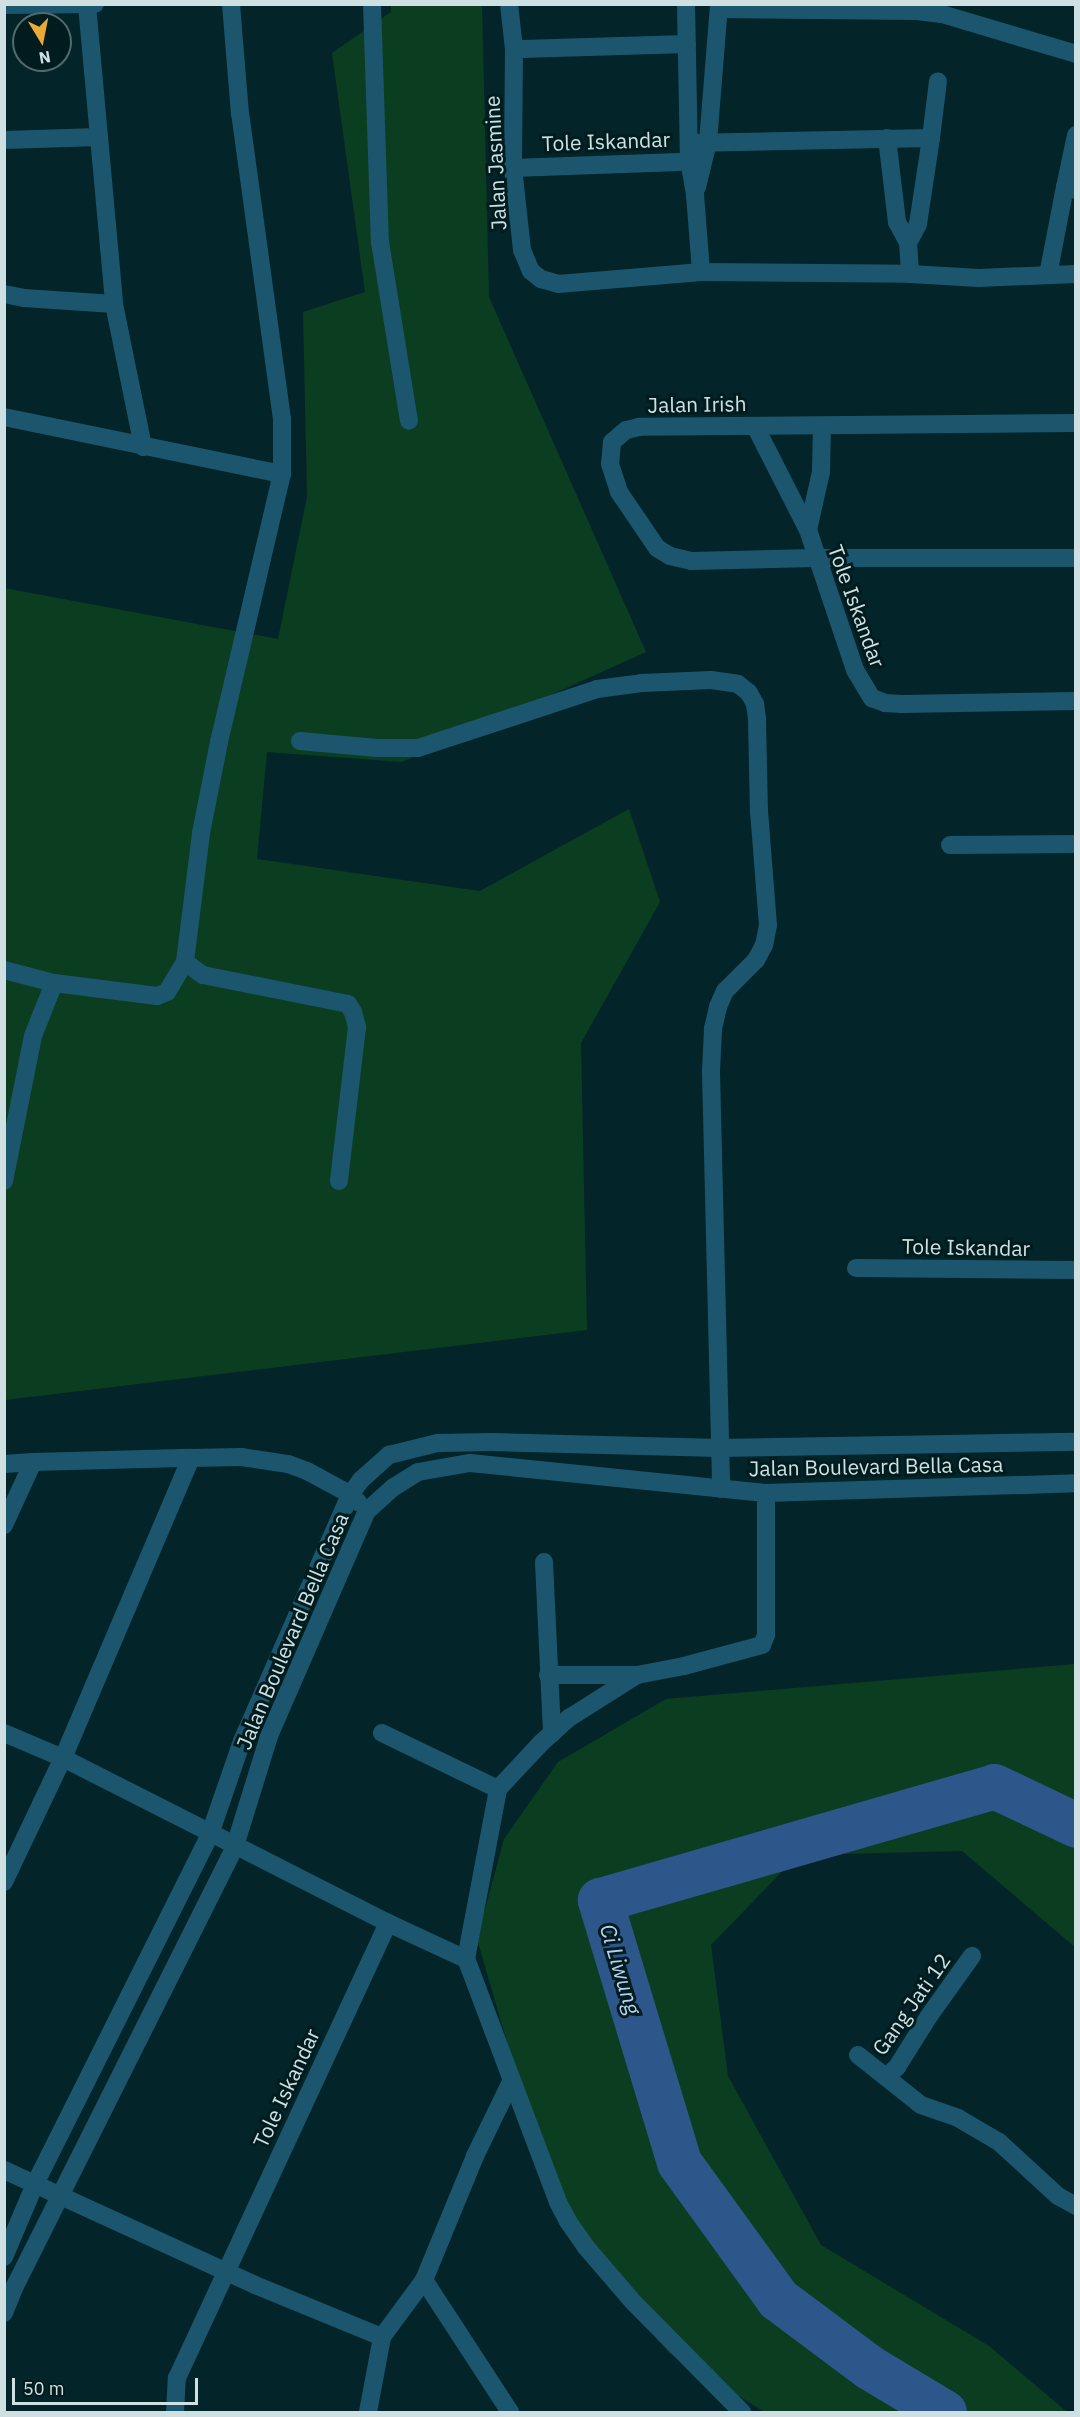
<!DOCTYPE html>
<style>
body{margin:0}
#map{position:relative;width:1080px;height:2417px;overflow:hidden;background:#032529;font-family:"IBM Plex Sans",sans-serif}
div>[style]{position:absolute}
.green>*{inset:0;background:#0b3e21}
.river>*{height:45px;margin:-22.5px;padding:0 22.5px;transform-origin:22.5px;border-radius:22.5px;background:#2d568a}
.street>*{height:18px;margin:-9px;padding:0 9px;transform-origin:9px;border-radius:9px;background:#1c566e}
span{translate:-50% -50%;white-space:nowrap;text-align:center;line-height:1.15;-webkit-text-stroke:6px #001c1f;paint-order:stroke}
.street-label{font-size:21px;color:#cee0e2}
.water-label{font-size:22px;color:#b9d1f0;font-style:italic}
.frame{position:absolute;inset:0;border:6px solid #cee0e2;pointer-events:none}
.north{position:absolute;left:12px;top:12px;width:60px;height:60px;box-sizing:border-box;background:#001c1f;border:2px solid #526a6d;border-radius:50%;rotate:170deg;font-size:16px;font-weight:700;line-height:24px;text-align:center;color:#cee0e2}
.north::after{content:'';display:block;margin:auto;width:21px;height:27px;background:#e9aa38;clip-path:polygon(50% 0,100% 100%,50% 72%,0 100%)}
.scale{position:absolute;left:12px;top:2378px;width:186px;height:27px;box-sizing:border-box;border:3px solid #cee0e2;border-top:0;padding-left:8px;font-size:18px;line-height:21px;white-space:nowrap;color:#cee0e2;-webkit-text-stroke:4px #001c1f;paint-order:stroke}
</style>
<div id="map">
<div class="green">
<i style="clip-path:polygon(391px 5px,482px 5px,489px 297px,646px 652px,402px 762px,267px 752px,257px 859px,480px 891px,629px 809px,660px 902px,581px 1043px,587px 1330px,5px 1400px,4px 588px,278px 639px,307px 497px,303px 312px,365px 292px,332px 53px,391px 12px)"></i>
<i style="clip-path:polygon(1075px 1664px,1075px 1947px,962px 1851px,798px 1855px,711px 1945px,728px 2076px,821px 2245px,989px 2346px,1067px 2412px,765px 2412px,669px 2353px,560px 2223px,477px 1939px,504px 1839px,558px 1762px,666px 1699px)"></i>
</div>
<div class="river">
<i style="left:944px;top:2412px;width:87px;rotate:-149deg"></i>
<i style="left:869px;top:2367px;width:114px;rotate:-143.2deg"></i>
<i style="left:778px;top:2299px;width:169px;rotate:-125.9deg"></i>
<i style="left:679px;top:2162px;width:274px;rotate:-106.8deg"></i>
<i style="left:600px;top:1900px;width:410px;rotate:-16.1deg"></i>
<i style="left:994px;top:1786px;width:91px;rotate:25.4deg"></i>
</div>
<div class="street">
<i style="left:372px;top:4px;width:238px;rotate:88.1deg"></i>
<i style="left:380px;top:242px;width:181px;rotate:80.8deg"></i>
<i style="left:509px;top:4px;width:45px;rotate:83.7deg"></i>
<i style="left:686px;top:4px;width:156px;rotate:88.9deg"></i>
<i style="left:689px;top:160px;width:36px;rotate:80deg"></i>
<i style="left:695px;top:195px;width:77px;rotate:85.5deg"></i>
<i style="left:4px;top:5px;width:91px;rotate:-0.6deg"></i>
<i style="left:87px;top:5px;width:300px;rotate:84.8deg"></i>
<i style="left:114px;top:304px;width:146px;rotate:78.5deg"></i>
<i style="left:719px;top:9px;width:198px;rotate:0.6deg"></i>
<i style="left:917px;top:11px;width:25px;rotate:7deg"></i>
<i style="left:942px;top:14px;width:140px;rotate:16.6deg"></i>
<i style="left:687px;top:44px;width:173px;rotate:178.3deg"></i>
<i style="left:514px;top:49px;width:119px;rotate:90.5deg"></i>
<i style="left:513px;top:168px;width:82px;rotate:83.7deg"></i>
<i style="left:522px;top:250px;width:23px;rotate:67deg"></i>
<i style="left:531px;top:271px;width:13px;rotate:39deg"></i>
<i style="left:541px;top:279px;width:18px;rotate:16deg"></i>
<i style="left:558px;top:284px;width:144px;rotate:-4.8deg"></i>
<i style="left:701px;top:272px;width:209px;rotate:0.5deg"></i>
<i style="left:910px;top:274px;width:69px;rotate:3.3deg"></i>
<i style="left:979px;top:278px;width:97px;rotate:-2.4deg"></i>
<i style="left:1076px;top:135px;width:53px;rotate:101.9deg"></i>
<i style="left:1065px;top:187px;width:11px;rotate:15deg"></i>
<i style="left:887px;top:138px;width:85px;rotate:83.2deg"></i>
<i style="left:897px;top:222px;width:24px;rotate:62deg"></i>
<i style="left:908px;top:243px;width:31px;rotate:86deg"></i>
<i style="left:4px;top:140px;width:95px;rotate:-1.8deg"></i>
<i style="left:690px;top:143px;width:241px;rotate:-1.2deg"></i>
<i style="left:931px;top:138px;width:57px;rotate:-83deg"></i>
<i style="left:513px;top:168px;width:187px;rotate:-2.1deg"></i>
<i style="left:697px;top:187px;width:46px;rotate:-76.3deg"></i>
<i style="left:708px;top:142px;width:138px;rotate:-85.4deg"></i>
<i style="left:908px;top:243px;width:21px;rotate:-62deg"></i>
<i style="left:918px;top:224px;width:87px;rotate:-81.4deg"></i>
<i style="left:1048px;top:275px;width:90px;rotate:-79.1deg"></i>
<i style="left:4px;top:294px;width:20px;rotate:11deg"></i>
<i style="left:24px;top:298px;width:90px;rotate:3.8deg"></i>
<i style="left:4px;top:417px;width:284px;rotate:11.6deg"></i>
<i style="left:1076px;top:423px;width:437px;rotate:179.5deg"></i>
<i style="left:639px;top:427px;width:13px;rotate:167deg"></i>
<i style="left:626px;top:430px;width:18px;rotate:139deg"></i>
<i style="left:612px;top:442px;width:22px;rotate:95deg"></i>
<i style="left:610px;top:464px;width:29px;rotate:72deg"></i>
<i style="left:619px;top:492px;width:68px;rotate:55.8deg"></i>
<i style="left:657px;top:548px;width:15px;rotate:32deg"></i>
<i style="left:670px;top:556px;width:22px;rotate:13deg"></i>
<i style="left:691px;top:561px;width:124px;rotate:-1.4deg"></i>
<i style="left:815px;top:558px;width:261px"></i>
<i style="left:755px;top:426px;width:117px;rotate:63deg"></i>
<i style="left:808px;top:530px;width:148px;rotate:71.4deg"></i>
<i style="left:855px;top:670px;width:33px;rotate:59deg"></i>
<i style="left:872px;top:698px;width:14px;rotate:21deg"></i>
<i style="left:885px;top:703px;width:17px;rotate:3deg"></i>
<i style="left:902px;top:704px;width:174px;rotate:-1deg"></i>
<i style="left:808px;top:530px;width:59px;rotate:-77.4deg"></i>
<i style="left:821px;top:472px;width:46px;rotate:-88.8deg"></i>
<i style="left:300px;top:741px;width:77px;rotate:5.2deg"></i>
<i style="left:377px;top:748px;width:41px"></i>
<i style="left:418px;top:748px;width:188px;rotate:-18.2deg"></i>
<i style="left:597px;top:689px;width:45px;rotate:-7.6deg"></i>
<i style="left:642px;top:683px;width:69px;rotate:-2.5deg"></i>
<i style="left:711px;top:680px;width:27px;rotate:8deg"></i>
<i style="left:738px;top:684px;width:14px;rotate:39deg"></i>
<i style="left:749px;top:693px;width:13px;rotate:61deg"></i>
<i style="left:755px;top:704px;width:15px;rotate:82deg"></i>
<i style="left:757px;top:719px;width:92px;rotate:88.8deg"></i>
<i style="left:759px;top:811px;width:114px;rotate:85.5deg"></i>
<i style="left:768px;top:925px;width:20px;rotate:101deg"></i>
<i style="left:764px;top:945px;width:17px;rotate:118deg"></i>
<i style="left:756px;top:960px;width:44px;rotate:135deg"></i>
<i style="left:725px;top:991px;width:17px;rotate:114deg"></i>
<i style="left:718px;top:1007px;width:23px;rotate:103deg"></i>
<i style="left:713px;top:1029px;width:43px;rotate:92.7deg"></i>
<i style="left:711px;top:1072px;width:417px;rotate:88.6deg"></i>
<i style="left:950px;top:845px;width:126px;rotate:-0.5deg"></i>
<i style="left:185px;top:962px;width:22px;rotate:36deg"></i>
<i style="left:203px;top:975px;width:148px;rotate:11.3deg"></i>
<i style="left:348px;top:1004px;width:9px;rotate:58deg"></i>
<i style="left:353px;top:1012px;width:16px;rotate:75deg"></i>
<i style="left:357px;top:1027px;width:155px;rotate:96.7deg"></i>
<i style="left:4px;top:970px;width:52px;rotate:14.6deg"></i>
<i style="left:54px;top:983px;width:104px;rotate:7.2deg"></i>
<i style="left:157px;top:996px;width:11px;rotate:-22deg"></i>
<i style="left:167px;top:992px;width:35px;rotate:-59deg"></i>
<i style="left:185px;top:962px;width:130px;rotate:-82.9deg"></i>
<i style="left:201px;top:833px;width:93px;rotate:-78.8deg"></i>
<i style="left:219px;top:742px;width:275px;rotate:-76.8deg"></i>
<i style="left:282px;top:474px;width:55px;rotate:-90deg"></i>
<i style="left:282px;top:419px;width:308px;rotate:-97.8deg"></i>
<i style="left:240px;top:114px;width:110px;rotate:-94.7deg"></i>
<i style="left:4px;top:1181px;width:148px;rotate:-78.7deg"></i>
<i style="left:33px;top:1036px;width:57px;rotate:-68.4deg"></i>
<i style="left:856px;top:1268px;width:220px;rotate:0.5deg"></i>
<i style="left:4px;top:1464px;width:29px;rotate:-4deg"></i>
<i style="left:4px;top:1525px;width:69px;rotate:-65.3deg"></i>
<i style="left:33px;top:1462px;width:158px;rotate:-1.5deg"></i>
<i style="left:544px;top:1562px;width:172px;rotate:87.3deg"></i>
<i style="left:548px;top:1675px;width:89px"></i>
<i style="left:4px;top:1733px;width:64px;rotate:23deg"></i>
<i style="left:63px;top:1758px;width:364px;rotate:26.9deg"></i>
<i style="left:388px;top:1923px;width:86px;rotate:24.8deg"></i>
<i style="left:382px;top:1733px;width:129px;rotate:25.8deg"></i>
<i style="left:4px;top:1882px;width:137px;rotate:-64.6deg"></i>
<i style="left:63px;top:1758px;width:326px;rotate:-66.9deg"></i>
<i style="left:191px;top:1458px;width:50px;rotate:-1.1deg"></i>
<i style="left:241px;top:1457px;width:48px;rotate:8.5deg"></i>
<i style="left:288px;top:1464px;width:20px;rotate:20deg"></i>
<i style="left:307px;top:1471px;width:44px;rotate:28.3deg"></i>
<i style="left:346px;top:1492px;width:16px;rotate:40deg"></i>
<i style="left:858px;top:2055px;width:80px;rotate:38.4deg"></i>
<i style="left:921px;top:2105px;width:39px;rotate:19deg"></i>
<i style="left:958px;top:2118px;width:48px;rotate:30.3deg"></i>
<i style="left:999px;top:2142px;width:80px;rotate:42.5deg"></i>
<i style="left:1058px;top:2196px;width:21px;rotate:29deg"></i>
<i style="left:886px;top:2077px;width:15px;rotate:-42deg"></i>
<i style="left:897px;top:2067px;width:60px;rotate:-57.9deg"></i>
<i style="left:929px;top:2016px;width:74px;rotate:-54.4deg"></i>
<i style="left:4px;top:2170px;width:276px;rotate:24.6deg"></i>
<i style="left:255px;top:2285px;width:137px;rotate:22.3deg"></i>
<i style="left:4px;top:2257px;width:79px;rotate:-67deg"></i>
<i style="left:35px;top:2184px;width:391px;rotate:-63.4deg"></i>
<i style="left:210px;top:1834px;width:98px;rotate:-71deg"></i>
<i style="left:242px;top:1741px;width:269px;rotate:-66.3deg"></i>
<i style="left:350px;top:1495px;width:19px;rotate:-54deg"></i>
<i style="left:361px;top:1480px;width:38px;rotate:-42deg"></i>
<i style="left:389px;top:1455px;width:50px;rotate:-13.8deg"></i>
<i style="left:438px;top:1443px;width:54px;rotate:-1.1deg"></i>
<i style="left:492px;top:1442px;width:227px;rotate:1.5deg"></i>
<i style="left:719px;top:1448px;width:357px;rotate:-1deg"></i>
<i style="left:424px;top:2280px;width:158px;rotate:56.9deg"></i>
<i style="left:4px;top:2313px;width:29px;rotate:-68deg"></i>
<i style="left:15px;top:2286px;width:492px;rotate:-63.4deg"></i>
<i style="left:235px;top:1846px;width:115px;rotate:-72.8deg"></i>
<i style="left:269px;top:1736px;width:245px;rotate:-66.5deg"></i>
<i style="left:367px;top:1511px;width:36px;rotate:-42deg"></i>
<i style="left:394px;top:1487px;width:28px;rotate:-32deg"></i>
<i style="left:418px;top:1472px;width:53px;rotate:-9.8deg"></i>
<i style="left:470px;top:1463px;width:298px;rotate:5.8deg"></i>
<i style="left:766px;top:1493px;width:310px;rotate:-1.8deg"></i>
<i style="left:175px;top:2412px;width:34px;rotate:-87deg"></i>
<i style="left:177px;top:2378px;width:502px;rotate:-65.12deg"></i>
<i style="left:368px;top:2412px;width:76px;rotate:-79.4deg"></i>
<i style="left:382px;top:2337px;width:71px;rotate:-53.6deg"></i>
<i style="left:424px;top:2280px;width:134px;rotate:-67.6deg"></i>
<i style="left:475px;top:2156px;width:82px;rotate:-64.1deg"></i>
<i style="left:742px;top:2412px;width:153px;rotate:-134.7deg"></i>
<i style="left:634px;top:2303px;width:74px;rotate:-130.6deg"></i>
<i style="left:586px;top:2247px;width:32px;rotate:-125deg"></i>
<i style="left:568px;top:2221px;width:21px;rotate:-118deg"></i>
<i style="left:558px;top:2202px;width:260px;rotate:-110.7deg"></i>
<i style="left:466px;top:1959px;width:173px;rotate:-79.3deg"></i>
<i style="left:498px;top:1789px;width:63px;rotate:-46.9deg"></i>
<i style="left:541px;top:1743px;width:38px;rotate:-42deg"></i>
<i style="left:569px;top:1718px;width:80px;rotate:-32.3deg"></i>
<i style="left:637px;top:1675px;width:48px;rotate:-10.8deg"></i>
<i style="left:684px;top:1666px;width:81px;rotate:-15.1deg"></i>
<i style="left:762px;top:1645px;width:11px;rotate:-68deg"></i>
<i style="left:766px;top:1635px;width:142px;rotate:-90deg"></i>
</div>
<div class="street-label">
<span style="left:606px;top:141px;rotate:-2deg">Tole Iskandar</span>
<span style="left:495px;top:163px;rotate:-93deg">Jalan Jasmine</span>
<span style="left:697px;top:404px;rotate:-1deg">Jalan Irish</span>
<span style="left:857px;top:606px;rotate:70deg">Tole Iskandar</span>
<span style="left:966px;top:1247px;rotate:1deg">Tole Iskandar</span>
<span style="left:876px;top:1466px;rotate:-1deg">Jalan Boulevard Bella Casa</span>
<span style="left:292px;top:1631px;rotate:-67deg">Jalan Boulevard Bella Casa</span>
<span style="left:911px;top:2004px;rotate:-55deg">Gang Jati 12</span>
<span style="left:286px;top:2088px;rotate:-65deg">Tole Iskandar</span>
</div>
<div class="water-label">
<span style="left:621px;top:1969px;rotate:73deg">Ci Liwung</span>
</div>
<div class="frame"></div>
<div class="north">N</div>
<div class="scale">50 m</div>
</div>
